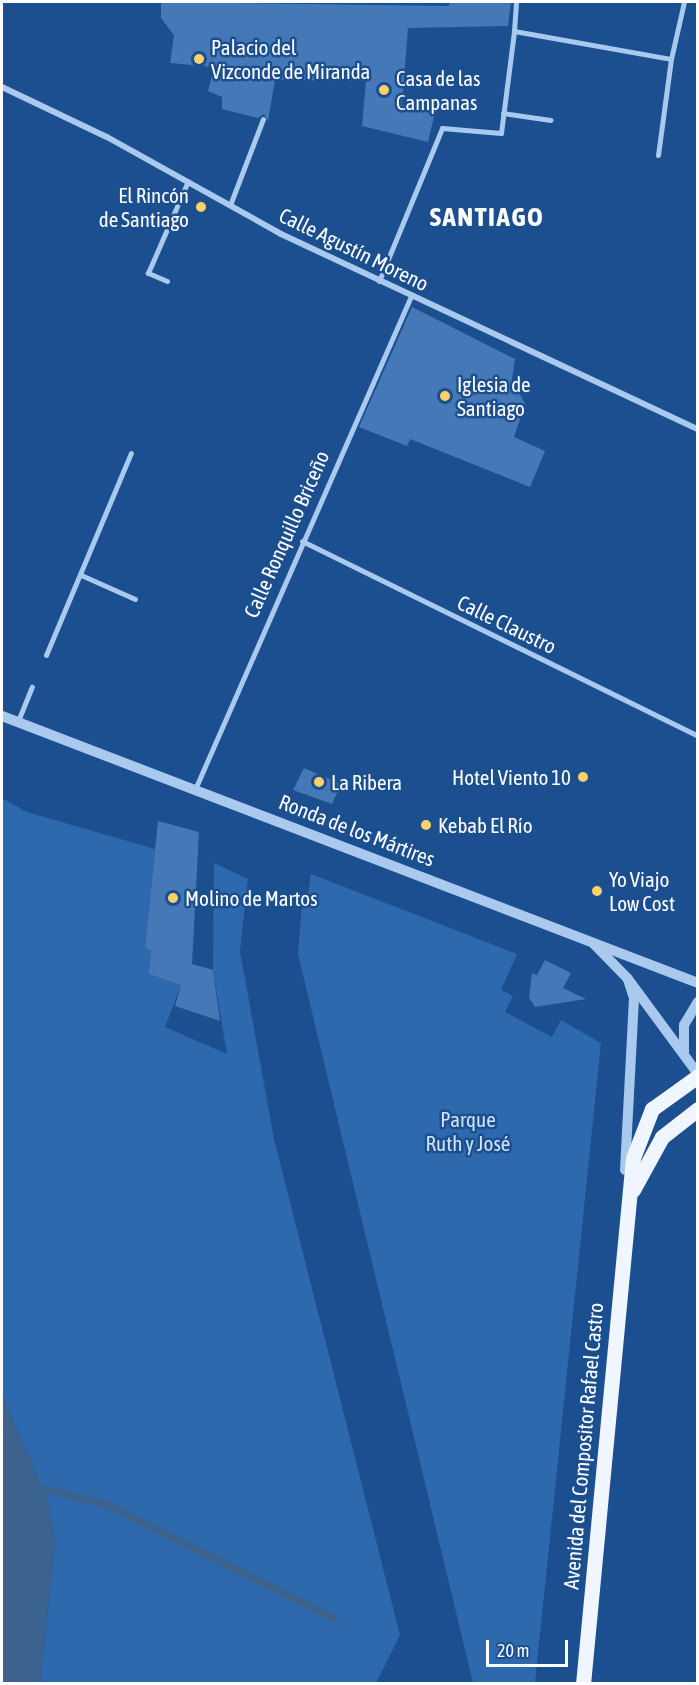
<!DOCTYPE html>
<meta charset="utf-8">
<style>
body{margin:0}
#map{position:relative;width:699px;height:1685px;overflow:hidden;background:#1b4f8f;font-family:"Asap Condensed",sans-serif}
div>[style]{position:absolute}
.green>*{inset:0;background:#2e69ad}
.water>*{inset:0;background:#3c6290}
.stream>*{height:8px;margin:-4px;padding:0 4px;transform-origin:4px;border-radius:4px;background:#3c6290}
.building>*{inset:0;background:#4478b7}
.pedestrian>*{height:5px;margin:-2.5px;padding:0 2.5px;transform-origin:2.5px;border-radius:2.5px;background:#a9c9ee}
.minor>*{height:6px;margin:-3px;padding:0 3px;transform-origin:3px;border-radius:3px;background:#a9c9ee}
.tertiary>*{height:10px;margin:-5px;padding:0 5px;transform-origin:5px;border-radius:5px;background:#a9c9ee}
.primary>*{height:15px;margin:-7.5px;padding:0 7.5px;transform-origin:7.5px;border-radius:7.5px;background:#f0f6ff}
.dots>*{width:16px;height:16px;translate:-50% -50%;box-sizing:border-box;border:3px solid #1b4f8f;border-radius:50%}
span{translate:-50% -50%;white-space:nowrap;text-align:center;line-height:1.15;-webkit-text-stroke:5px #1b4f8f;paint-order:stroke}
.poi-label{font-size:21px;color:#fff}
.left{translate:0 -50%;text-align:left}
.right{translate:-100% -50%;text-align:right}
.street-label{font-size:21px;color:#fff}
.park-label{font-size:21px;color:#cfe3fa}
.district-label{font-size:27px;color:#fff;font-weight:700;letter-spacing:1.5px}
.frame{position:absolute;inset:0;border:3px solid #fff;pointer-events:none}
.scale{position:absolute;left:486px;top:1640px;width:82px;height:27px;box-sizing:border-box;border:3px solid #fff;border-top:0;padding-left:8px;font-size:18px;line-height:21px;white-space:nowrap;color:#fff;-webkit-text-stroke:4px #1b4f8f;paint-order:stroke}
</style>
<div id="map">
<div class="green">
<i style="clip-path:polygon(2px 798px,27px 812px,155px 849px,145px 947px,151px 952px,150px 974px,181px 985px,165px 1027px,227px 1054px,213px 970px,214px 863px,248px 879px,240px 951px,274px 1139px,400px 1635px,376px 1683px,40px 1683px,55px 1542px,49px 1504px,2px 1394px)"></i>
<i style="clip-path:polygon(311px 874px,517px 954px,501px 990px,513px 996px,505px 1012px,552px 1037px,561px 1020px,601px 1043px,535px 1683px,473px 1683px,298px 954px,302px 903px,307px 903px)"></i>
</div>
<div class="water">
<i style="clip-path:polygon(2px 1394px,49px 1504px,55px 1542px,40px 1683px,2px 1683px)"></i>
</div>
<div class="stream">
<i style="left:31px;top:1485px;width:80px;rotate:14.6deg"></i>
<i style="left:108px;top:1505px;width:253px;rotate:26.6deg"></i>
</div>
<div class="building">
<i style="clip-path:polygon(161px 2px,449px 6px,449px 2px,511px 2px,508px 26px,408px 28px,402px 105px,436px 108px,428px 142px,362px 126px,366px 81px,275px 80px,268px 121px,264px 114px,258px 118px,222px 109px,222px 97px,208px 91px,214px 67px,170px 63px,174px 35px,161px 18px)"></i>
<i style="clip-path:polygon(412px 307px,515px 359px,512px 379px,525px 404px,514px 437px,545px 451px,530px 487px,410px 439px,407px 446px,359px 427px)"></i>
<i style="clip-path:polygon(304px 768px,341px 784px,332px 804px,293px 790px)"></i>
<i style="clip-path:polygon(158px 821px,199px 832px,192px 964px,213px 970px,220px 1021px,175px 1006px,181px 985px,149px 974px,151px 952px,145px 947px)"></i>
<i style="clip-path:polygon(545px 960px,571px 973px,563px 988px,586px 999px,535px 1007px,529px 998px,532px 973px,537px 975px)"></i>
</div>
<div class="pedestrian">
<i style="left:514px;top:31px;width:29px;rotate:-86deg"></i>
<i style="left:503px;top:113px;width:48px;rotate:8.5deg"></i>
<i style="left:658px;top:155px;width:97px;rotate:-82.3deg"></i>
<i style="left:230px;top:205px;width:92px;rotate:-69deg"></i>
<i style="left:167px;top:281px;width:21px;rotate:-157deg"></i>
<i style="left:148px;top:273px;width:100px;rotate:-66.5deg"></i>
<i style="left:379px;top:281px;width:165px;rotate:-67.6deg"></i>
<i style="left:442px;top:128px;width:59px;rotate:4.8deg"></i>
<i style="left:501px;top:133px;width:103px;rotate:-82.7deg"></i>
<i style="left:514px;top:31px;width:159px;rotate:10.1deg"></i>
<i style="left:671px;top:59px;width:58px;rotate:-77.2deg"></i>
<i style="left:302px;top:541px;width:441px;rotate:26.2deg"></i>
<i style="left:81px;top:575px;width:59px;rotate:24deg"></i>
<i style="left:46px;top:655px;width:219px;rotate:-67.2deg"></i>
<i style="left:18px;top:721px;width:37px;rotate:-68deg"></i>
<i style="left:196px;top:787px;width:536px;rotate:-66.35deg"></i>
</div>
<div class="minor">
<i style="left:2px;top:87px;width:116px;rotate:25.5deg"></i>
<i style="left:107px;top:137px;width:199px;rotate:29.1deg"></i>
<i style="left:281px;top:234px;width:460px;rotate:25.1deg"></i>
</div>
<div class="tertiary">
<i style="left:2px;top:716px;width:745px;rotate:20.99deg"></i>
<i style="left:593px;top:943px;width:50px;rotate:45.8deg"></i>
<i style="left:628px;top:979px;width:118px;rotate:53.6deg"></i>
<i style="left:684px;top:1054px;width:29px;rotate:-90deg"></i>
<i style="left:684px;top:1025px;width:27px;rotate:-59deg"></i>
<i style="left:625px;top:1170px;width:172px;rotate:-87deg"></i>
<i style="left:634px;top:998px;width:20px;rotate:-108deg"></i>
</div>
<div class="primary">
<i style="left:633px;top:1190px;width:60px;rotate:-61.3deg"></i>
<i style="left:662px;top:1137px;width:46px;rotate:-37.9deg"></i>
<i style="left:583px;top:1684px;width:528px;rotate:-84.57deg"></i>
<i style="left:633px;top:1158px;width:53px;rotate:-68.8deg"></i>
<i style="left:652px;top:1109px;width:57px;rotate:-35.7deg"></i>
</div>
<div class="dots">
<i style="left:199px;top:59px;background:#ffd166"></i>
<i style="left:384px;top:90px;background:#ffd166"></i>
<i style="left:201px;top:207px;background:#ffd166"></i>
<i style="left:445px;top:396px;background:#ffd166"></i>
<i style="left:583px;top:777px;background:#ffd166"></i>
<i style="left:319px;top:782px;background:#ffd166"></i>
<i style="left:426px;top:825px;background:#ffd166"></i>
<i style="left:597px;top:891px;background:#ffd166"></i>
<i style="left:173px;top:898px;background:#ffd166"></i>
</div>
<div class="poi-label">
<span class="left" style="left:211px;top:59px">Palacio del<br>Vizconde de Miranda</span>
<span class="left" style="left:396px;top:90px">Casa de las<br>Campanas</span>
<span class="right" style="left:189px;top:207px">El Rincón<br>de Santiago</span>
<span class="left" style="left:457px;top:396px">Iglesia de<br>Santiago</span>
<span class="right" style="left:571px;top:777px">Hotel Viento 10</span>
<span class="left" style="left:331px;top:782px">La Ribera</span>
<span class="left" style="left:438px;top:825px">Kebab El Río</span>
<span class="left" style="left:609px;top:891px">Yo Viajo<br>Low Cost</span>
<span class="left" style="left:185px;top:898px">Molino de Martos</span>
</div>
<div class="street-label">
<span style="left:354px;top:249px;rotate:26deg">Calle Agustín Moreno</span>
<span style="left:286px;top:534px;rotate:-66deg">Calle Ronquillo Briceño</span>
<span style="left:507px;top:624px;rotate:26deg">Calle Claustro</span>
<span style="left:357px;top:830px;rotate:21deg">Ronda de los Mártires</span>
<span style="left:583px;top:1446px;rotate:-85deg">Avenida del Compositor Rafael Castro</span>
</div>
<div class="park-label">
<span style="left:468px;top:1131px">Parque<br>Ruth y José</span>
</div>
<div class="district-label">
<span style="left:487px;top:217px">SANTIAGO</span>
</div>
<div class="frame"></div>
<div class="scale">20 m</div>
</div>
